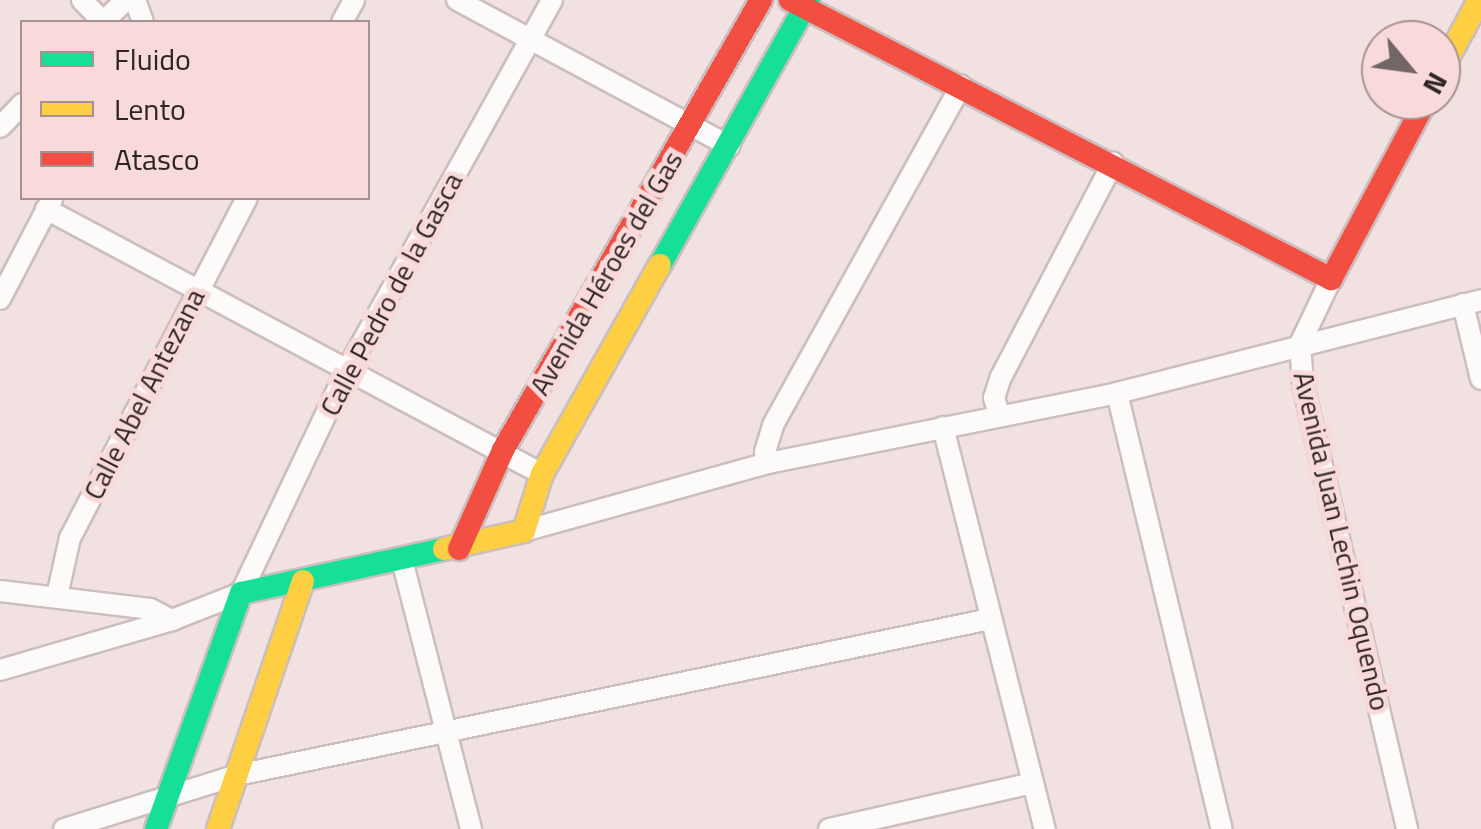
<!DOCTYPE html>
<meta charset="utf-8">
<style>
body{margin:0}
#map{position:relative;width:1481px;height:829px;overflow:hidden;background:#f2e1e1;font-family:"Titillium Web",sans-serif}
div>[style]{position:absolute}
.roads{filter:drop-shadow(2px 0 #ccbebe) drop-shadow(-2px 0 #ccbebe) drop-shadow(0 2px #ccbebe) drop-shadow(0 -2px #ccbebe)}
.street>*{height:20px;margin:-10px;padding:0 10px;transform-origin:10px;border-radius:10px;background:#fdfafa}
.fast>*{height:22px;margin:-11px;padding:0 11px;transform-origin:11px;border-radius:11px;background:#16e098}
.slow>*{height:22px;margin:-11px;padding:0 11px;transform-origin:11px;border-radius:11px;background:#ffcf43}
.jam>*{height:22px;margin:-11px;padding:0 11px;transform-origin:11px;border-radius:11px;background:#f24e42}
span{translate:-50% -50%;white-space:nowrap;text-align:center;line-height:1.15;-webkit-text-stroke:10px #f9dada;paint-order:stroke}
.street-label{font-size:28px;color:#2f2424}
.legend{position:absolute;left:20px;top:20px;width:350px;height:180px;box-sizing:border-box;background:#f9dada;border:2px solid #a89191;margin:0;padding:12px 18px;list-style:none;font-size:30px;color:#2f2424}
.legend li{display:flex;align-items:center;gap:20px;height:50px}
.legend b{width:50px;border:2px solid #a89191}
.north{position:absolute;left:1361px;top:20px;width:100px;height:100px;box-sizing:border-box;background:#f9dada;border:2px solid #a89191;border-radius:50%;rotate:119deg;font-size:28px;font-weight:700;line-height:40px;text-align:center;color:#2f2424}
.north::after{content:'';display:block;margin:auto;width:35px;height:45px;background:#736666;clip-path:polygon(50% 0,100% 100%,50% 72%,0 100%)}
</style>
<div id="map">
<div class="roads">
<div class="street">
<i style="left:82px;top:0;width:30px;rotate:46deg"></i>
<i style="left:135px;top:0;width:23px;rotate:70deg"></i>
<i style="left:457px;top:0;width:309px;rotate:28.2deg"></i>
<i style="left:103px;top:22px;width:32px;rotate:-44deg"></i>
<i style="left:342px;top:22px;width:25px;rotate:-61deg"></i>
<i style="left:0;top:127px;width:32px;rotate:-46deg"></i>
<i style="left:46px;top:209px;width:562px;rotate:28.11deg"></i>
<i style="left:1331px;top:279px;width:72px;rotate:115.5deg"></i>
<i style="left:1300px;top:344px;width:41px;rotate:85.8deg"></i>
<i style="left:1303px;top:385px;width:456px;rotate:76.8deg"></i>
<i style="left:0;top:299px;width:113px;rotate:-62.5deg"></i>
<i style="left:1463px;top:304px;width:77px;rotate:76.5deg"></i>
<i style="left:1117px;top:393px;width:448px;rotate:76.5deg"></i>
<i style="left:999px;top:414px;width:17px;rotate:-107deg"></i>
<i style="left:994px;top:398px;width:22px;rotate:-72deg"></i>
<i style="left:1001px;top:377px;width:242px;rotate:-62.4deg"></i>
<i style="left:943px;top:427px;width:415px;rotate:75.8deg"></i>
<i style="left:768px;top:463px;width:11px;rotate:-105deg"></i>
<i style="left:765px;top:452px;width:28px;rotate:-73deg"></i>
<i style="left:773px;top:425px;width:388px;rotate:-61deg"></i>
<i style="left:524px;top:531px;width:253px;rotate:-15.6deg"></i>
<i style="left:768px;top:463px;width:356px;rotate:-11.3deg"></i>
<i style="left:1117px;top:393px;width:376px;rotate:-14.3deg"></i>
<i style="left:402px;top:560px;width:278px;rotate:75.6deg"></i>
<i style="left:0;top:591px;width:151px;rotate:6.8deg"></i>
<i style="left:150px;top:609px;width:25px;rotate:27deg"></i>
<i style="left:57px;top:596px;width:59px;rotate:-77.4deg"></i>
<i style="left:70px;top:538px;width:383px;rotate:-62.5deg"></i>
<i style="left:0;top:670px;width:179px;rotate:-16.2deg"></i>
<i style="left:172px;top:620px;width:74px;rotate:-21.4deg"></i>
<i style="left:241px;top:593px;width:247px;rotate:-64.6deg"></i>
<i style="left:347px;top:370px;width:423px;rotate:-61deg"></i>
<i style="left:64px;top:829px;width:181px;rotate:-17.3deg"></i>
<i style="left:237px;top:775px;width:769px;rotate:-11.7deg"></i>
<i style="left:829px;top:829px;width:209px;rotate:-12.7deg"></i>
</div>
<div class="fast">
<i style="left:660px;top:265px;width:304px;rotate:-60.7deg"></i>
<i style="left:156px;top:829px;width:251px;rotate:-70.2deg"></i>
<i style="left:241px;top:593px;width:208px;rotate:-12.2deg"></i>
</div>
<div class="slow">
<i style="left:1441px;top:71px;width:81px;rotate:-61.8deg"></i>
<i style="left:444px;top:549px;width:82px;rotate:-12.7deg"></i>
<i style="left:524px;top:531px;width:60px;rotate:-72.5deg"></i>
<i style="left:542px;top:474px;width:240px;rotate:-60.6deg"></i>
<i style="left:218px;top:829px;width:262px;rotate:-71.1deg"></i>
</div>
<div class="jam">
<i style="left:790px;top:0;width:609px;rotate:27.28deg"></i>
<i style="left:1331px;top:279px;width:203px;rotate:-62deg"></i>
<i style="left:459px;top:549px;width:108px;rotate:-66deg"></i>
<i style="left:503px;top:450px;width:519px;rotate:-60.17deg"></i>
</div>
</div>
<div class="street-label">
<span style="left:606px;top:273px;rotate:-60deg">Avenida Héroes del Gas</span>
<span style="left:391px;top:294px;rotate:-62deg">Calle Pedro de la Gasca</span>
<span style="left:144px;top:394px;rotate:-63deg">Calle Abel Antezana</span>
<span style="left:1342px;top:541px;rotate:77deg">Avenida Juan Lechin Oquendo</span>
</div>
<ul class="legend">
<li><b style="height:12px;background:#16e098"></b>Fluido</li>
<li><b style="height:12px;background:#ffcf43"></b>Lento</li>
<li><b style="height:12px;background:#f24e42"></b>Atasco</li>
</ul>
<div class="north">N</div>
</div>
